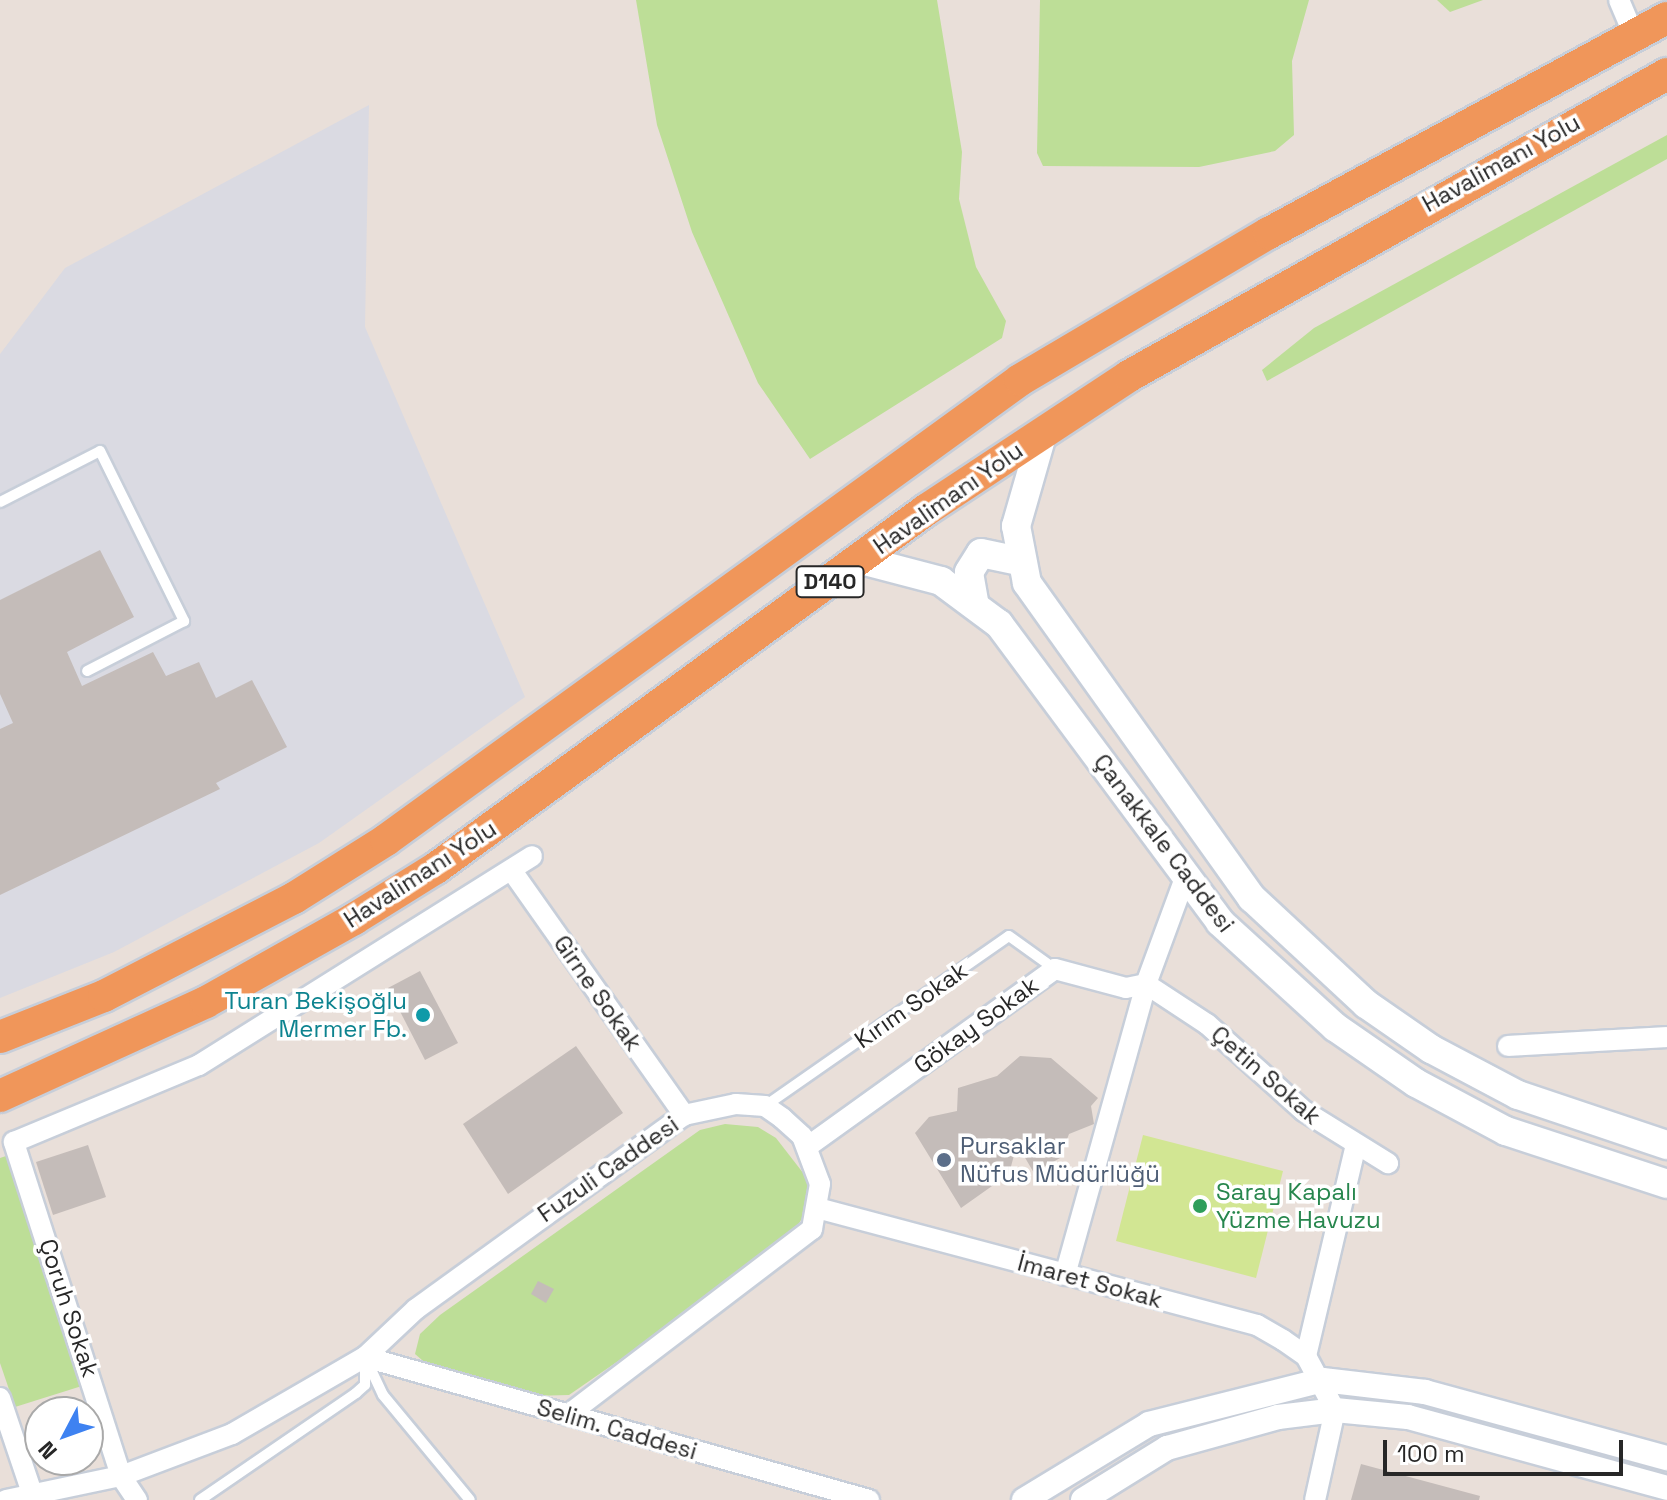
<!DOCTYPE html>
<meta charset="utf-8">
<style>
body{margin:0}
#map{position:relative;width:1667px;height:1500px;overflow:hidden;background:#e9dfd9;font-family:"Space Grotesk",sans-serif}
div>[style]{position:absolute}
.industrial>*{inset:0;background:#dadae2}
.green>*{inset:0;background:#bdde97}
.pitch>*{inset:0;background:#d2e693}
.building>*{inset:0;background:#c4bcb9}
.roads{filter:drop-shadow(2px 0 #c7ced9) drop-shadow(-2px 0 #c7ced9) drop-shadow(0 2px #c7ced9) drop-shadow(0 -2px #c7ced9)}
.service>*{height:10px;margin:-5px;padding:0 5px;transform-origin:5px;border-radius:5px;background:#fff}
.minor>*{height:20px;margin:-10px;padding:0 10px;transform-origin:10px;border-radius:10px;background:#fff}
.tertiary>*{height:24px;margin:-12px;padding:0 12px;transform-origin:12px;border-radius:12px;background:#fff}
.secondary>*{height:28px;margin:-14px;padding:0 14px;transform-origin:14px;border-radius:14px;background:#fff}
.trunk>*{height:32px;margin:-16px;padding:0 16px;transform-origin:16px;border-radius:16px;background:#f0965a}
.dots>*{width:22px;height:22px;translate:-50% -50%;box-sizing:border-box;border:4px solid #fff;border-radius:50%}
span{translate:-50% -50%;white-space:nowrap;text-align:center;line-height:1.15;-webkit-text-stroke:7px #fff;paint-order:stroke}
.shield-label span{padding:2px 6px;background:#fff;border:2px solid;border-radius:6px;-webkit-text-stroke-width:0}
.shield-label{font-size:22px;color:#272727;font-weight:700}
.street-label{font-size:24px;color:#272727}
.culture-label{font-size:24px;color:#0d838f}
.right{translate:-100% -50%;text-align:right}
.service-label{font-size:24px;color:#4e5e75}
.left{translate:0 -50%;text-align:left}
.leisure-label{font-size:24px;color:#27864d}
.north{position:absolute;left:24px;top:1396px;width:80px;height:80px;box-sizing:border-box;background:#fff;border:2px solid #a9a9a9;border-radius:50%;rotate:229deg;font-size:22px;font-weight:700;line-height:32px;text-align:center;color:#272727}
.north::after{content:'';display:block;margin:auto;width:28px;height:36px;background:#3e82f1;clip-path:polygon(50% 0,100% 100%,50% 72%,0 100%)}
.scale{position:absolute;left:1383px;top:1440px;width:240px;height:36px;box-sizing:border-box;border:4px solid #272727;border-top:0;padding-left:10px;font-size:24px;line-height:28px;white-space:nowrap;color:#272727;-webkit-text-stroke:6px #fff;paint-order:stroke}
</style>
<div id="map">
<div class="industrial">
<i style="clip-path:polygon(369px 105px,365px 327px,525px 697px,319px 843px,114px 952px,0 998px,0 354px,65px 268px)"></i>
</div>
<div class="green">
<i style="clip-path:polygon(636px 0,937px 0,962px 152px,959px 199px,976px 267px,1006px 321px,1002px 338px,810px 459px,758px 383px,692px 232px,657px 125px)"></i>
<i style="clip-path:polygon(1040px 0,1309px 0,1292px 61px,1294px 135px,1275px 151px,1199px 167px,1043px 166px,1037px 153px)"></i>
<i style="clip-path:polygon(1437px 0,1483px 0,1450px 12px)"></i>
<i style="clip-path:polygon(1667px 135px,1667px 159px,1267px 381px,1262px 370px,1314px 328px)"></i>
<i style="clip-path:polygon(725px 1124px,758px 1127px,776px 1138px,807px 1178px,807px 1210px,786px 1245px,569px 1395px,530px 1396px,437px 1373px,415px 1354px,420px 1334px,440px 1315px,700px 1130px)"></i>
<i style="clip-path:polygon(12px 1154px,85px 1385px,15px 1407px,0 1363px,0 1158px)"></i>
</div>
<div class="pitch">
<i style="clip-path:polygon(1143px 1135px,1283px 1171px,1256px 1278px,1116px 1241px)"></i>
</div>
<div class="building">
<i style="clip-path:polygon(100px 550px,134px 617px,67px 652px,82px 686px,153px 652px,166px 676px,199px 662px,216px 698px,252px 680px,287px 747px,216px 783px,220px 789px,0 895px,0 729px,13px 723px,0 694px,0 600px)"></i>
<i style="clip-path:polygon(420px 971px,458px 1043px,425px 1060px,388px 988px)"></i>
<i style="clip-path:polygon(576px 1046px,623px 1113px,508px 1194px,463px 1124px)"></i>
<i style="clip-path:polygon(1020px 1056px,1051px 1058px,1098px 1098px,1091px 1106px,1094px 1124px,1069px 1134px,1060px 1158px,1034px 1173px,1017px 1144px,1009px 1174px,961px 1208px,915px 1133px,929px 1117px,957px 1111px,958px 1088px,997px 1076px)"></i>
<i style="clip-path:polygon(88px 1145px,106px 1197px,53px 1215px,36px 1162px)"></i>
<i style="clip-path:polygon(538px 1281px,554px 1289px,546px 1303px,531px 1294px)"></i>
<i style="clip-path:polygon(1361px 1464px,1480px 1496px,1479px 1500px,1351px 1500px)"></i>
</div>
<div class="roads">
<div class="service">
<i style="left:0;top:502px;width:112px;rotate:-27deg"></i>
<i style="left:100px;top:451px;width:190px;rotate:63.7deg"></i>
<i style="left:184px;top:621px;width:109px;rotate:152.7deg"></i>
<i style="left:765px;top:1106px;width:297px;rotate:-34.9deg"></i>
<i style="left:1009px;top:936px;width:57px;rotate:35.7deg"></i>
<i style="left:368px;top:1363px;width:35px;rotate:65deg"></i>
<i style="left:383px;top:1395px;width:136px;rotate:50.4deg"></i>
<i style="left:200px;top:1500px;width:189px;rotate:-34.4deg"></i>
<i style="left:356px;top:1393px;width:12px;rotate:-42deg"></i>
<i style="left:365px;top:1385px;width:28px;rotate:-90deg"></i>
</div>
<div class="minor">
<i style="left:1619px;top:0;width:39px;rotate:67deg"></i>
<i style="left:512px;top:871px;width:299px;rotate:54.8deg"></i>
<i style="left:1508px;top:1046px;width:159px;rotate:-3.2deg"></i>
<i style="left:807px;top:1147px;width:305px;rotate:-35.7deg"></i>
<i style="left:1055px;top:969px;width:73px;rotate:15deg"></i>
<i style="left:1126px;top:988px;width:20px;rotate:-11deg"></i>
<i style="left:1146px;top:984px;width:113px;rotate:-69.8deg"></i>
<i style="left:821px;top:1209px;width:451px;rotate:14.9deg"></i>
<i style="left:1257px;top:1325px;width:30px;rotate:30deg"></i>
<i style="left:1283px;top:1340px;width:28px;rotate:35deg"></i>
<i style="left:1306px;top:1356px;width:61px;rotate:61.8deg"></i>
<i style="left:1335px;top:1410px;width:92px;rotate:102.5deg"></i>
<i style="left:1065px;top:1275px;width:302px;rotate:-74.4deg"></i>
<i style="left:1146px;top:984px;width:73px;rotate:33.3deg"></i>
<i style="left:1207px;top:1024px;width:130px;rotate:41.9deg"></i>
<i style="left:1304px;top:1111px;width:99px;rotate:31.8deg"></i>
<i style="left:1306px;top:1356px;width:214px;rotate:-76.7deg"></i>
<i style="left:365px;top:1357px;width:524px;rotate:15.84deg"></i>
<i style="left:0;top:1398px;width:100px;rotate:71.4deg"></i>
<i style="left:6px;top:1500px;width:117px;rotate:-11.8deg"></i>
<i style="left:121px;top:1476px;width:119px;rotate:-20.7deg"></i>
<i style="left:232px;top:1434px;width:154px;rotate:-30.1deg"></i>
<i style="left:365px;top:1357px;width:70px;rotate:-43.3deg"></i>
<i style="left:416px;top:1309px;width:331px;rotate:-35.9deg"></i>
<i style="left:684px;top:1115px;width:53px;rotate:-11.9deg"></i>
<i style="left:736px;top:1104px;width:29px;rotate:4deg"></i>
<i style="left:765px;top:1106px;width:21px;rotate:35deg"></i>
<i style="left:782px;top:1118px;width:27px;rotate:42deg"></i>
<i style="left:802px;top:1136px;width:51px;rotate:69.4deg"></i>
<i style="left:820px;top:1184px;width:46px;rotate:100.1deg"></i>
<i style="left:812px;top:1229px;width:307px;rotate:142.7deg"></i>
<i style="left:137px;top:1500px;width:29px;rotate:-124deg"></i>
<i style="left:121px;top:1476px;width:351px;rotate:-107.8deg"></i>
<i style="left:14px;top:1142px;width:200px;rotate:-22.6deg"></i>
<i style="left:199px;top:1065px;width:393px;rotate:-32.1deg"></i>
</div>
<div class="tertiary">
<i style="left:1024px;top:1500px;width:146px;rotate:-31.3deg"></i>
<i style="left:1149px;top:1424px;width:179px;rotate:-14.2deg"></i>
<i style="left:1323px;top:1380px;width:103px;rotate:6.7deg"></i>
<i style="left:1425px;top:1392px;width:251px;rotate:15.3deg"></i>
<i style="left:1083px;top:1500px;width:99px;rotate:-31.8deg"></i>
<i style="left:1167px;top:1448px;width:115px;rotate:-15.6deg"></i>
<i style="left:1278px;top:1417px;width:57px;rotate:-7deg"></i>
<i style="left:1335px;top:1410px;width:73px;rotate:5.5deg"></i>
<i style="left:1408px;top:1417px;width:269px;rotate:15.3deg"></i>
</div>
<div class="secondary">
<i style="left:1043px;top:432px;width:98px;rotate:106deg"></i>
<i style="left:1016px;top:526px;width:58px;rotate:79.1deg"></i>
<i style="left:1027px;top:583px;width:387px;rotate:54.5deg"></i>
<i style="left:1252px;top:898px;width:156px;rotate:42.9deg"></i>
<i style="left:1366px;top:1004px;width:79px;rotate:34.7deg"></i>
<i style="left:1431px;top:1049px;width:98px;rotate:27.9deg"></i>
<i style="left:1518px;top:1095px;width:157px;rotate:18.6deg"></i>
<i style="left:861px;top:560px;width:83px;rotate:14.7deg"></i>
<i style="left:941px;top:581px;width:72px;rotate:36.6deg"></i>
<i style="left:999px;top:624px;width:371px;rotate:53.4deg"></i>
<i style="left:1220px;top:922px;width:156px;rotate:42.4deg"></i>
<i style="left:1335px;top:1027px;width:98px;rotate:34.7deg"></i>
<i style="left:1416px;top:1083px;width:102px;rotate:28.1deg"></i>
<i style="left:1506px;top:1131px;width:169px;rotate:18.2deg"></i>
<i style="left:974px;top:601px;width:29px;rotate:-100deg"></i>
<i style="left:969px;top:572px;width:22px;rotate:-58deg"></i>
<i style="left:981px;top:553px;width:40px;rotate:12deg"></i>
</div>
<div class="trunk">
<i style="left:0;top:1037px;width:112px;rotate:-21.5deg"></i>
<i style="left:104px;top:996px;width:214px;rotate:-27.3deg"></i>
<i style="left:294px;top:898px;width:109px;rotate:-32.2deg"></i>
<i style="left:386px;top:840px;width:783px;rotate:-35.96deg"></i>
<i style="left:1020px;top:380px;width:289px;rotate:-30.6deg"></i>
<i style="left:1269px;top:233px;width:452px;rotate:-28.4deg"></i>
<i style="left:0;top:1096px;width:226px;rotate:-24.5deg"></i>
<i style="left:206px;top:1002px;width:170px;rotate:-29.3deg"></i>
<i style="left:354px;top:919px;width:97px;rotate:-31.9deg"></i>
<i style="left:436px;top:868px;width:607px;rotate:-36.15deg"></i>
<i style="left:926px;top:510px;width:243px;rotate:-33.4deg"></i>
<i style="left:1129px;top:376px;width:617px;rotate:-29.31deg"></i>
</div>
</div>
<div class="dots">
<i style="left:423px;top:1015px;background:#0f9aa8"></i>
<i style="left:944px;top:1160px;background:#5c6f8a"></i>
<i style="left:1200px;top:1206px;background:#2e9e5b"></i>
</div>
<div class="shield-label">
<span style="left:830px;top:582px">D140</span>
</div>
<div class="street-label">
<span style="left:1501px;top:163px;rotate:-29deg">Havalimanı Yolu</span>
<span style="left:948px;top:498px;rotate:-35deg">Havalimanı Yolu</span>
<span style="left:1164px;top:843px;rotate:53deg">Çanakkale Caddesi</span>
<span style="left:420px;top:874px;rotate:-33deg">Havalimanı Yolu</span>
<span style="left:598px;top:993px;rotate:55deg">Girne Sokak</span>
<span style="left:911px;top:1005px;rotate:-35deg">Kırım Sokak</span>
<span style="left:976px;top:1025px;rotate:-36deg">Gökay Sokak</span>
<span style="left:1266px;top:1075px;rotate:41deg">Çetin Sokak</span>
<span style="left:608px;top:1169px;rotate:-35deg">Fuzuli Caddesi</span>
<span style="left:1090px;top:1281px;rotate:15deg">İmaret Sokak</span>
<span style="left:69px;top:1308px;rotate:72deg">Çoruh Sokak</span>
<span style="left:617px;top:1429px;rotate:16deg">Selim. Caddesi</span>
</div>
<div class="culture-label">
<span class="right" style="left:407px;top:1015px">Turan Bekişoğlu<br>Mermer Fb.</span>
</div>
<div class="service-label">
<span class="left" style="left:960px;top:1160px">Pursaklar<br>Nüfus Müdürlüğü</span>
</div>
<div class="leisure-label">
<span class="left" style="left:1216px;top:1206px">Saray Kapalı<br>Yüzme Havuzu</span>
</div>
<div class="north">N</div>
<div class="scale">100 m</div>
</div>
